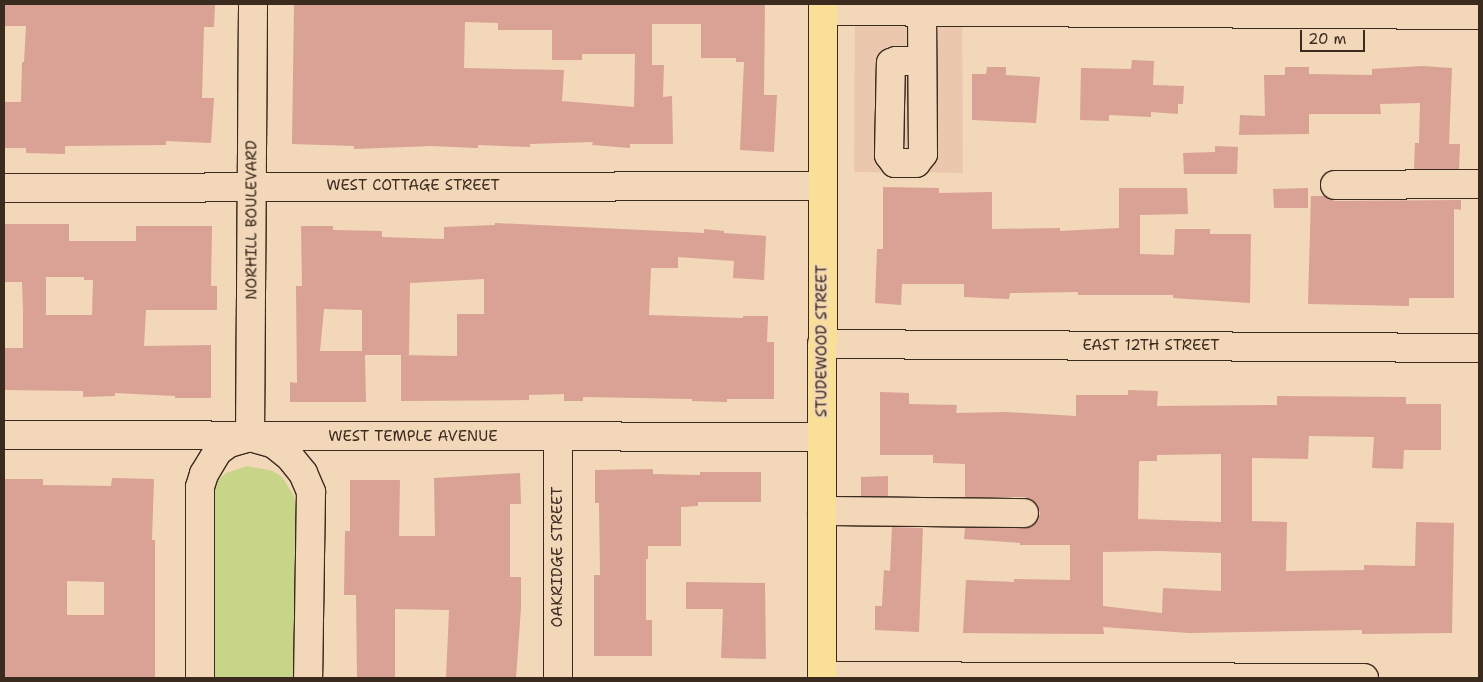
<!DOCTYPE html>
<style>
body{margin:0}
#map{position:relative;width:1483px;height:682px;overflow:hidden;background:#f2d7b9;font-family:"Shantell Sans",sans-serif}
div>[style]{position:absolute}
.built>*{inset:0;background:#ebc7ae}
.green>*{inset:0;background:#c8d589}
.building>*{inset:0;background:#daa195}
.roads{filter:drop-shadow(1px 0 #3b2a1e) drop-shadow(-1px 0 #3b2a1e) drop-shadow(0 1px #3b2a1e) drop-shadow(0 -1px #3b2a1e)}
.minor>*{height:28px;margin:-14px;padding:0 14px;transform-origin:14px;border-radius:14px;background:#f2d7b9}
.major>*{height:28px;margin:-14px;padding:0 14px;transform-origin:14px;border-radius:14px;background:#fadf96}
span{translate:-50% -50%;white-space:nowrap;text-align:center;line-height:1.15;-webkit-text-stroke:4px #f2d7b9;paint-order:stroke}
.street-label{font-size:15px;color:#3b2a1e}
.frame{position:absolute;inset:0;border:5px solid #3b2a1e;pointer-events:none}
.scale{position:absolute;left:1300px;top:30px;width:65px;height:22px;box-sizing:border-box;border:2px solid #3b2a1e;border-top:0;padding-left:6px;font-size:15px;line-height:18px;white-space:nowrap;color:#3b2a1e;-webkit-text-stroke:4px #f2d7b9;paint-order:stroke}
</style>
<div id="map">
<div class="built">
<i style="clip-path:polygon(855px 4px,962px 4px,963px 173px,854px 172px)"></i>
</div>
<div class="green">
<i style="clip-path:polygon(247px 466px,273px 471px,282px 477px,294px 496px,296px 507px,295px 678px,208px 678px,212px 486px,226px 473px)"></i>
</div>
<div class="building">
<i style="clip-path:polygon(4px 4px,215px 4px,214px 27px,204px 27px,202px 98px,214px 98px,211px 143px,166px 141px,166px 145px,65px 146px,65px 154px,26px 153px,26px 148px,4px 148px,4px 102px,21px 102px,22px 62px,24px 62px,26px 26px,4px 26px)"></i>
<i style="clip-path:polygon(evenodd,294px 4px,765px 4px,764px 95px,777px 95px,774px 152px,740px 150px,744px 62px,736px 62px,736px 58px,701px 58px,701px 24px,652px 24px,652px 65px,664px 65px,663px 97px,672px 96px,673px 144px,630px 144px,630px 148px,592px 145px,593px 142px,530px 144px,530px 147px,478px 145px,478px 148px,431px 146px,354px 149px,354px 146px,292px 144px,294px 4px,465px 22px,498px 23px,498px 30px,552px 30px,552px 60px,582px 60px,582px 54px,635px 54px,634px 107px,562px 101px,564px 70px,464px 68px,465px 22px)"></i>
<i style="clip-path:polygon(1132px 60px,1154px 61px,1153px 85px,1184px 86px,1183px 104px,1178px 104px,1178px 114px,1151px 112px,1151px 117px,1109px 115px,1109px 121px,1080px 120px,1081px 68px,1131px 69px)"></i>
<i style="clip-path:polygon(1422px 66px,1452px 68px,1449px 144px,1460px 144px,1459px 169px,1414px 169px,1415px 143px,1419px 143px,1420px 103px,1380px 104px,1381px 114px,1309px 114px,1309px 134px,1239px 135px,1240px 115px,1265px 116px,1264px 75px,1285px 75px,1285px 67px,1309px 67px,1309px 74px,1372px 75px,1372px 69px)"></i>
<i style="clip-path:polygon(987px 67px,1006px 67px,1006px 75px,1040px 77px,1036px 123px,972px 120px,972px 74px,986px 74px)"></i>
<i style="clip-path:polygon(1215px 146px,1238px 147px,1237px 174px,1184px 174px,1183px 153px,1215px 152px)"></i>
<i style="clip-path:polygon(883px 187px,939px 188px,939px 193px,992px 192px,992px 229px,1060px 228px,1060px 231px,1119px 228px,1119px 188px,1187px 188px,1188px 214px,1140px 215px,1140px 254px,1174px 255px,1175px 229px,1210px 229px,1210px 234px,1251px 234px,1250px 303px,1173px 298px,1173px 295px,1078px 295px,1078px 292px,1010px 293px,1009px 299px,964px 297px,964px 284px,902px 284px,901px 305px,875px 303px,877px 249px,883px 249px)"></i>
<i style="clip-path:polygon(1308px 188px,1308px 208px,1274px 208px,1273px 189px)"></i>
<i style="clip-path:polygon(1311px 196px,1325px 196px,1335px 201px,1461px 200px,1461px 210px,1454px 209px,1454px 298px,1409px 298px,1409px 306px,1308px 304px)"></i>
<i style="clip-path:polygon(evenodd,495px 223px,704px 233px,704px 229px,724px 231px,724px 233px,766px 236px,764px 280px,733px 278px,734px 261px,678px 257px,678px 268px,651px 268px,649px 315px,743px 318px,743px 316px,768px 316px,767px 342px,774px 342px,774px 399px,727px 399px,727px 402px,692px 401px,692px 399px,583px 397px,583px 401px,564px 401px,564px 394px,529px 395px,529px 400px,401px 401px,401px 355px,457px 356px,457px 314px,484px 314px,484px 279px,410px 283px,409px 355px,365px 355px,366px 402px,290px 402px,290px 382px,297px 383px,296px 286px,302px 286px,301px 226px,333px 226px,333px 230px,382px 231px,382px 237px,444px 239px,444px 227px,495px 225px,495px 223px,324px 309px,362px 310px,362px 351px,320px 351px,324px 309px)"></i>
<i style="clip-path:polygon(evenodd,4px 224px,69px 224px,69px 241px,136px 241px,136px 226px,212px 226px,211px 286px,217px 286px,217px 310px,146px 310px,144px 346px,211px 345px,211px 398px,175px 398px,175px 396px,115px 393px,115px 396px,83px 397px,83px 391px,4px 390px,4px 348px,23px 348px,23px 311px,22px 282px,4px 282px,4px 224px,46px 277px,84px 277px,84px 280px,93px 280px,92px 315px,46px 315px,46px 277px)"></i>
<i style="clip-path:polygon(evenodd,1128px 390px,1158px 391px,1157px 406px,1277px 405px,1277px 396px,1406px 397px,1406px 404px,1441px 404px,1441px 450px,1404px 450px,1403px 469px,1372px 468px,1374px 437px,1309px 436px,1308px 459px,1252px 458px,1252px 521px,1287px 522px,1286px 571px,1364px 570px,1364px 565px,1415px 566px,1416px 522px,1454px 523px,1452px 633px,1362px 634px,1362px 630px,1189px 633px,1103px 627px,1104px 634px,963px 633px,966px 580px,1014px 582px,1014px 579px,1070px 580px,1070px 545px,1020px 545px,1020px 543px,964px 539px,965px 528px,1031px 527px,1038px 520px,1040px 513px,1038px 506px,1032px 500px,1024px 497px,965px 497px,965px 464px,933px 463px,933px 455px,880px 455px,880px 392px,909px 393px,909px 404px,957px 405px,956px 413px,1006px 412px,1076px 416px,1076px 395px,1128px 395px,1128px 390px,1221px 454px,1221px 522px,1138px 519px,1139px 461px,1157px 461px,1157px 455px,1221px 454px,1128px 390px,1160px 551px,1221px 553px,1221px 591px,1163px 588px,1162px 613px,1103px 606px,1103px 552px,1160px 551px)"></i>
<i style="clip-path:polygon(653px 469px,653px 474px,700px 475px,700px 472px,761px 472px,761px 502px,698px 502px,698px 506px,681px 507px,681px 546px,648px 546px,648px 559px,646px 559px,646px 620px,652px 620px,652px 656px,594px 656px,594px 575px,600px 575px,599px 503px,595px 503px,595px 470px)"></i>
<i style="clip-path:polygon(520px 473px,521px 504px,510px 504px,510px 577px,521px 577px,521px 608px,516px 678px,446px 678px,449px 610px,395px 609px,395px 678px,357px 678px,356px 595px,344px 595px,345px 531px,350px 531px,350px 480px,400px 480px,399px 536px,435px 536px,434px 478px)"></i>
<i style="clip-path:polygon(888px 476px,888px 496px,861px 496px,861px 477px)"></i>
<i style="clip-path:polygon(evenodd,112px 478px,154px 479px,152px 540px,155px 540px,155px 678px,4px 678px,4px 479px,43px 479px,43px 485px,111px 486px,112px 478px,67px 581px,104px 582px,104px 615px,67px 615px,67px 581px)"></i>
<i style="clip-path:polygon(892px 527px,923px 528px,919px 632px,875px 630px,875px 606px,882px 606px,884px 570px,890px 571px)"></i>
<i style="clip-path:polygon(686px 582px,765px 583px,766px 659px,721px 658px,723px 609px,686px 609px)"></i>
</div>
<div class="roads">
<div class="minor">
<i style="left:823px;top:11px;width:656px;rotate:0.35deg"></i>
<i style="left:922px;top:12px;width:142px;rotate:89.6deg"></i>
<i style="left:923px;top:154px;width:11px;rotate:128deg"></i>
<i style="left:916px;top:163px;width:21px;rotate:180deg"></i>
<i style="left:895px;top:163px;width:10px;rotate:-127deg"></i>
<i style="left:889px;top:155px;width:92px;rotate:-88.8deg"></i>
<i style="left:891px;top:63px;width:5px;rotate:-22deg"></i>
<i style="left:896px;top:61px;width:26px"></i>
<i style="left:1335px;top:185px;width:144px;rotate:-0.4deg"></i>
<i style="left:4px;top:188px;width:819px;rotate:-0.14deg"></i>
<i style="left:822px;top:344px;width:657px;rotate:0.35deg"></i>
<i style="left:4px;top:435px;width:818px;rotate:0.14deg"></i>
<i style="left:250px;top:437px;width:433px;rotate:-89.6deg"></i>
<i style="left:822px;top:511px;width:202px;rotate:0.6deg"></i>
<i style="left:822px;top:676px;width:542px;rotate:0.21deg"></i>
<i style="left:200px;top:678px;width:191px;rotate:-90deg"></i>
<i style="left:200px;top:487px;width:14px;rotate:-73deg"></i>
<i style="left:204px;top:474px;width:27px;rotate:-59deg"></i>
<i style="left:218px;top:451px;width:14px;rotate:-36deg"></i>
<i style="left:229px;top:443px;width:22px;rotate:-16deg"></i>
<i style="left:250px;top:437px;width:25px;rotate:16deg"></i>
<i style="left:274px;top:444px;width:21px;rotate:39deg"></i>
<i style="left:290px;top:457px;width:21px;rotate:51deg"></i>
<i style="left:303px;top:473px;width:21px;rotate:67deg"></i>
<i style="left:311px;top:492px;width:186px;rotate:90.9deg"></i>
<i style="left:558px;top:678px;width:242px;rotate:-90deg"></i>
</div>
<div class="major">
<i style="left:822px;top:678px;width:674px;rotate:-89.91deg"></i>
</div>
</div>
<div class="street-label">
<span style="left:413px;top:186px">WEST COTTAGE STREET</span>
<span style="left:252px;top:220px;rotate:-90deg">NORHILL BOULEVARD</span>
<span style="left:822px;top:341px;rotate:-90deg">STUDEWOOD STREET</span>
<span style="left:1151px;top:346px">EAST 12TH STREET</span>
<span style="left:413px;top:437px">WEST TEMPLE AVENUE</span>
<span style="left:558px;top:557px;rotate:-90deg">OAKRIDGE STREET</span>
</div>
<div class="frame"></div>
<div class="scale">20 m</div>
</div>
